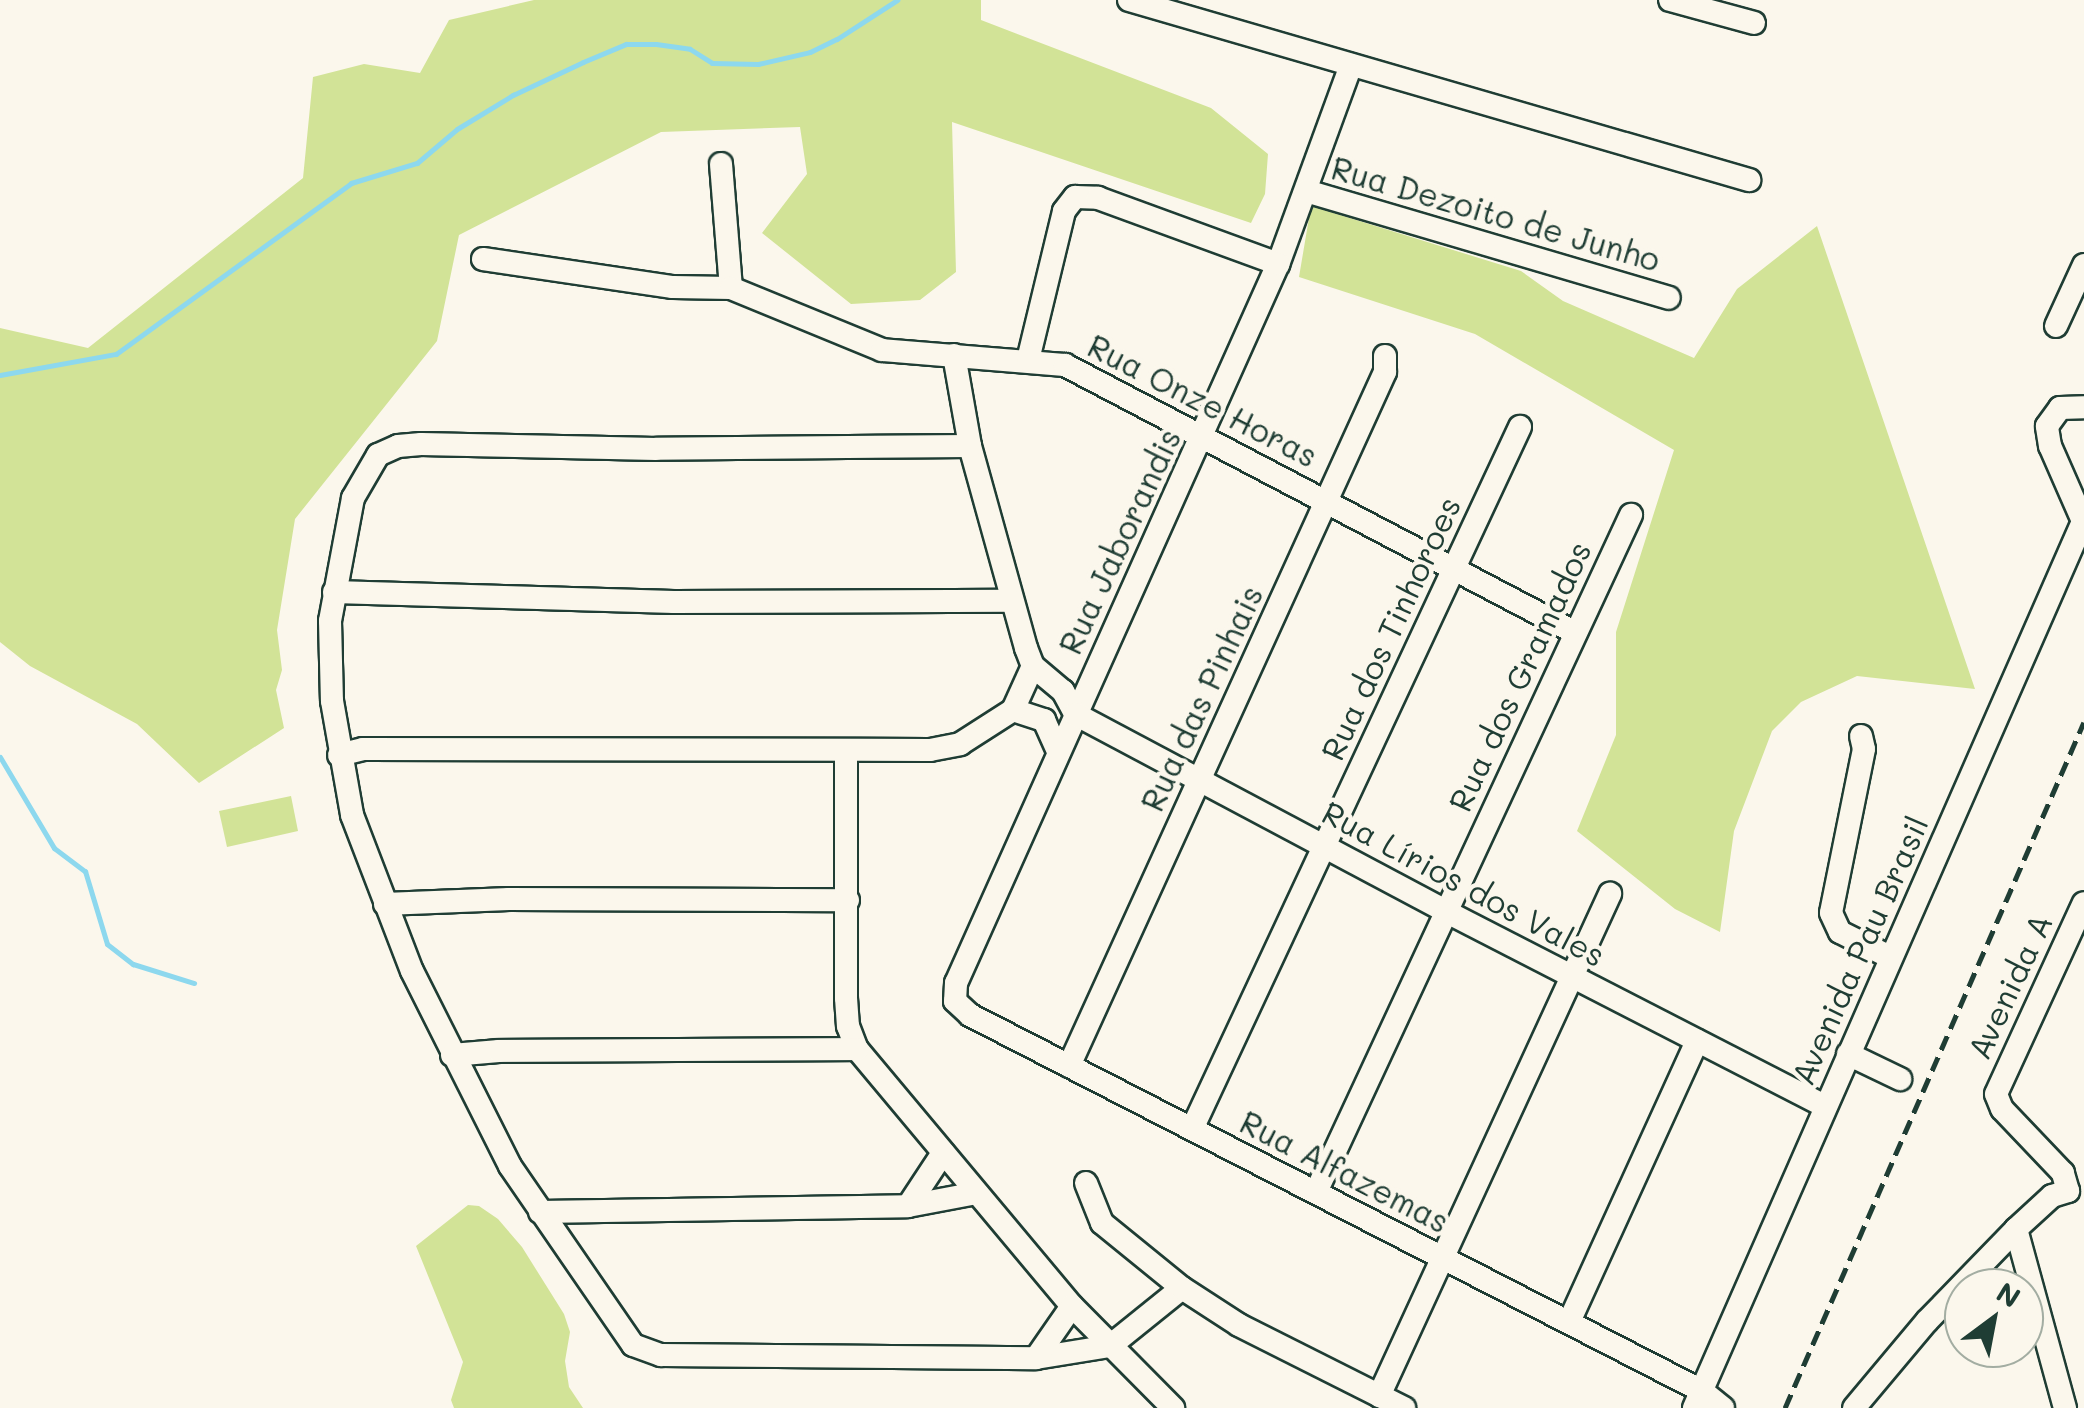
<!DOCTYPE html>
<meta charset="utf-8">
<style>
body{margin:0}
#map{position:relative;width:2084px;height:1408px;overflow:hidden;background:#fbf7ec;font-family:Mali,sans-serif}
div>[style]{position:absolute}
.green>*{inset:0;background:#d2e397}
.stream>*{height:5px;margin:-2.5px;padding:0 2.5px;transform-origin:2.5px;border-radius:2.5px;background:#8dd8ee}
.roads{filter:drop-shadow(2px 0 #1f3d34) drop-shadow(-2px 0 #1f3d34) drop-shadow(0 2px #1f3d34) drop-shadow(0 -2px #1f3d34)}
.minor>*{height:22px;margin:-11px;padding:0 11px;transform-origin:11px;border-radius:11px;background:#fbf7ec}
.rail>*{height:5px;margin-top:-2.5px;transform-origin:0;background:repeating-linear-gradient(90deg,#1f3d34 0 15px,transparent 0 23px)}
span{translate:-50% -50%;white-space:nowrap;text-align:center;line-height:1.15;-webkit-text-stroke:9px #fbf7ec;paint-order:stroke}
.street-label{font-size:32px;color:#1f3d34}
.north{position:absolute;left:1944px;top:1268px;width:100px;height:100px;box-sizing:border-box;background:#fbf7ec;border:2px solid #a3ada2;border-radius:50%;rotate:32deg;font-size:28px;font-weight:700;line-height:40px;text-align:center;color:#1f3d34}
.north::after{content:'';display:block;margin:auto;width:35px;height:45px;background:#1f3d34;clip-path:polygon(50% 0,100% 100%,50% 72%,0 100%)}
</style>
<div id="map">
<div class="green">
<i style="clip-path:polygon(534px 0,981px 0,981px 20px,1211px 108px,1268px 154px,1265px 194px,1251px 223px,952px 122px,956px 272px,920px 300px,851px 304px,762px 233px,807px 174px,800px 127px,661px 132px,459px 235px,437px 341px,295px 519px,277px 630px,282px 670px,276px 690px,284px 728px,199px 783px,137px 724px,30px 666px,0 642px,0 328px,88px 348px,303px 178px,313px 77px,364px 64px,420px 73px,449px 20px)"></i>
<i style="clip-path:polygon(1311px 206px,1521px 271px,1563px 301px,1694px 358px,1737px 289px,1817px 226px,1975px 689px,1857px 676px,1801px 702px,1772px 731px,1734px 831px,1720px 932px,1675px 909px,1577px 831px,1616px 735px,1616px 632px,1674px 450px,1475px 334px,1299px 277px)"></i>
<i style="clip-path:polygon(291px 796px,298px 831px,227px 847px,219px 811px)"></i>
<i style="clip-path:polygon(468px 1205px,479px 1206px,498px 1219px,522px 1247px,564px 1314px,570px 1332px,565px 1361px,569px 1387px,583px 1408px,454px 1408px,451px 1400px,463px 1362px,416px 1246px)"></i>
</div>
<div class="stream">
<i style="left:0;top:375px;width:118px;rotate:-10.3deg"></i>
<i style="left:116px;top:354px;width:291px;rotate:-36deg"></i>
<i style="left:351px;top:183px;width:69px;rotate:-16.9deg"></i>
<i style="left:417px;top:163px;width:52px;rotate:-40.4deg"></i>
<i style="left:457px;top:129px;width:66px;rotate:-31.3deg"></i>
<i style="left:513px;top:95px;width:77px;rotate:-25.2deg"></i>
<i style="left:583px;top:62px;width:47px;rotate:-22.7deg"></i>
<i style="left:626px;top:44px;width:30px"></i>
<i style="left:656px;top:44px;width:34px;rotate:8deg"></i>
<i style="left:690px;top:49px;width:26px;rotate:32deg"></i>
<i style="left:712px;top:63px;width:46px;rotate:1.2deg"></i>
<i style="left:758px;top:64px;width:53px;rotate:-13deg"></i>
<i style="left:810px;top:52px;width:30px;rotate:-26deg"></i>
<i style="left:837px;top:39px;width:72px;rotate:-33deg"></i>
<i style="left:0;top:757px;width:106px;rotate:59.3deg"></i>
<i style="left:54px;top:848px;width:39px;rotate:37deg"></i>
<i style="left:85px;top:871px;width:76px;rotate:73.2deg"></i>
<i style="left:107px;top:944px;width:33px;rotate:38deg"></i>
<i style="left:133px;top:964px;width:64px;rotate:17.3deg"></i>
</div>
<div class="roads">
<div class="minor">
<i style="left:1129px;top:0;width:646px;rotate:16.19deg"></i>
<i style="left:1670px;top:0;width:87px;rotate:15.3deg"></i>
<i style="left:1351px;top:65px;width:212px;rotate:110.1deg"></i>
<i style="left:1278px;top:264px;width:788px;rotate:114.12deg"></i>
<i style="left:956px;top:983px;width:18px;rotate:93deg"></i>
<i style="left:955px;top:1001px;width:21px;rotate:43deg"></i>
<i style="left:970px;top:1015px;width:823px;rotate:27.19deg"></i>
<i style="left:1702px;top:1391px;width:27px;rotate:39deg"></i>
<i style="left:721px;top:164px;width:124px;rotate:85.4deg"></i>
<i style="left:1306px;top:191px;width:378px;rotate:16.4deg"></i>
<i style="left:483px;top:259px;width:192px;rotate:8.4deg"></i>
<i style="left:673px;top:287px;width:58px;rotate:1deg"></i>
<i style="left:731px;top:288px;width:163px;rotate:22.3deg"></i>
<i style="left:882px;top:350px;width:184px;rotate:4.7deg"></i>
<i style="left:1065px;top:365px;width:575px;rotate:27.68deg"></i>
<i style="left:2056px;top:326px;width:67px;rotate:-65.3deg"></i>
<i style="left:954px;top:355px;width:92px;rotate:80deg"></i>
<i style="left:970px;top:446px;width:210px;rotate:74.5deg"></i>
<i style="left:1026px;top:648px;width:19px;rotate:69deg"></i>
<i style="left:1033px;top:666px;width:39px;rotate:40deg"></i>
<i style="left:1063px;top:691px;width:26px;rotate:62deg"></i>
<i style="left:1028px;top:360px;width:153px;rotate:-76.4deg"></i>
<i style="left:1064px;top:211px;width:18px;rotate:-52deg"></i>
<i style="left:1075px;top:197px;width:23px;rotate:2deg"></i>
<i style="left:1098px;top:198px;width:192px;rotate:20.1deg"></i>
<i style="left:970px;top:446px;width:314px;rotate:179.5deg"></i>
<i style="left:656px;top:449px;width:235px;rotate:-178.8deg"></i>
<i style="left:421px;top:444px;width:23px;rotate:175deg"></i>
<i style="left:398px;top:446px;width:22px;rotate:156deg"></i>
<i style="left:378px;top:455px;width:50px;rotate:120.2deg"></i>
<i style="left:353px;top:498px;width:125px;rotate:100.6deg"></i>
<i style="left:330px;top:621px;width:80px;rotate:88.6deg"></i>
<i style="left:332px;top:701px;width:116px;rotate:80deg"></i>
<i style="left:352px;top:815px;width:167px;rotate:69deg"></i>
<i style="left:412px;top:971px;width:218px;rotate:63.3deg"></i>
<i style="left:510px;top:1166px;width:217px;rotate:55.5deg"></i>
<i style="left:633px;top:1345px;width:30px;rotate:20deg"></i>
<i style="left:661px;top:1355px;width:375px;rotate:0.5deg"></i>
<i style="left:1036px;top:1358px;width:75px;rotate:-9.2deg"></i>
<i style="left:1110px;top:1346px;width:92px;rotate:-38.9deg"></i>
<i style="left:2083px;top:521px;width:82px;rotate:-113.7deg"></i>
<i style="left:2050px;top:446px;width:20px;rotate:-99deg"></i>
<i style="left:2047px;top:426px;width:22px;rotate:-54deg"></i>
<i style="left:2060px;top:408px;width:24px;rotate:-2deg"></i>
<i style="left:334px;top:592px;width:340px;rotate:1.7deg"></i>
<i style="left:674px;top:602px;width:337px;rotate:-0.2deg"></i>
<i style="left:1013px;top:710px;width:33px;rotate:18deg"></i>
<i style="left:1044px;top:720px;width:36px;rotate:66deg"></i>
<i style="left:1075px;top:714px;width:421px;rotate:28deg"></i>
<i style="left:1447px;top:912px;width:425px;rotate:27.2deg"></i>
<i style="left:1861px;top:736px;width:13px;rotate:77deg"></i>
<i style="left:1864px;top:749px;width:167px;rotate:101.4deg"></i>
<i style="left:1831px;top:913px;width:21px;rotate:65deg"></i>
<i style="left:1840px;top:932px;width:56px;rotate:26.6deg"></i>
<i style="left:846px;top:753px;width:245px;rotate:90deg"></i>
<i style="left:846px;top:998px;width:28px;rotate:86deg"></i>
<i style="left:848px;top:1026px;width:25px;rotate:69deg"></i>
<i style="left:857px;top:1049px;width:335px;rotate:50.1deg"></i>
<i style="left:1072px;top:1306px;width:144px;rotate:45.3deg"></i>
<i style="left:339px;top:755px;width:25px;rotate:-14deg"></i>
<i style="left:363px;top:749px;width:567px;rotate:0.1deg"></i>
<i style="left:930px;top:750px;width:31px;rotate:-11deg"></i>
<i style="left:960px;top:744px;width:63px;rotate:-32.7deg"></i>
<i style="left:1013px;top:710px;width:48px;rotate:-65.6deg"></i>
<i style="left:385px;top:904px;width:124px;rotate:-2.3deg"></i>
<i style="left:509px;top:899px;width:339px;rotate:0.2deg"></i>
<i style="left:1848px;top:1054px;width:58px;rotate:25.7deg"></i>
<i style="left:452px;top:1055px;width:47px;rotate:-4.9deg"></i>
<i style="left:499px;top:1051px;width:358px;rotate:-0.3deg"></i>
<i style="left:1069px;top:1066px;width:763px;rotate:-65.52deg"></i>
<i style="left:1385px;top:372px;width:16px;rotate:-90deg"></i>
<i style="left:1192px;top:1129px;width:775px;rotate:-64.96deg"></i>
<i style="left:1086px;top:1183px;width:43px;rotate:68.2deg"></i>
<i style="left:1102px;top:1223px;width:103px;rotate:39.1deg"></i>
<i style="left:1182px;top:1288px;width:68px;rotate:33deg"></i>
<i style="left:1239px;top:1325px;width:185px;rotate:26.7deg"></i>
<i style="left:2068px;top:1191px;width:19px;rotate:-106deg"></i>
<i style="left:2063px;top:1173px;width:88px;rotate:-133.6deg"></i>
<i style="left:2002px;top:1109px;width:16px;rotate:-112deg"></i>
<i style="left:1996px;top:1094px;width:210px;rotate:-65.3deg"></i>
<i style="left:1316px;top:1192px;width:747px;rotate:-65.05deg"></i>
<i style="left:908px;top:1206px;width:64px;rotate:-56.6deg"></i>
<i style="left:540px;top:1212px;width:368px;rotate:-0.9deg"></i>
<i style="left:908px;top:1206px;width:70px;rotate:-10.7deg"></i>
<i style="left:2016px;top:1229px;width:186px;rotate:74.7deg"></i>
<i style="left:1569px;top:1322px;width:309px;rotate:-65.5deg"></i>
<i style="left:1036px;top:1358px;width:63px;rotate:-55.3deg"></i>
<i style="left:1379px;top:1396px;width:553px;rotate:-65.29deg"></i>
<i style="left:1694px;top:1408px;width:971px;rotate:-66.31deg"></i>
<i style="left:1854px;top:1408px;width:114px;rotate:-50deg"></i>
<i style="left:1927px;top:1321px;width:128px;rotate:-45.9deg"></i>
<i style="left:2016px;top:1229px;width:49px;rotate:-42.5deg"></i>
<i style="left:2052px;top:1196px;width:17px;rotate:-17deg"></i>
</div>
</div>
<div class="rail">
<i style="left:1785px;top:1408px;width:748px;rotate:-66.45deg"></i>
</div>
<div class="street-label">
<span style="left:1496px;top:213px;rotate:16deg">Rua Dezoito de Junho</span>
<span style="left:1203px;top:400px;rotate:27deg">Rua Onze Horas</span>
<span style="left:1119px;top:541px;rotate:-65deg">Rua Jaborandis</span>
<span style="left:1390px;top:628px;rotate:-65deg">Rua dos Tinhoroes</span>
<span style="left:1519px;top:676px;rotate:-65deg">Rua dos Gramados</span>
<span style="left:1201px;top:698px;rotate:-65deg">Rua das Pinhais</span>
<span style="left:1464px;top:883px;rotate:28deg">Rua Lírios dos Vales</span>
<span style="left:1859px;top:950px;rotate:-66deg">Avenida Pau Brasil</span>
<span style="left:2009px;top:986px;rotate:-65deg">Avenida A</span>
<span style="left:1345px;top:1171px;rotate:27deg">Rua Alfazemas</span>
</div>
<div class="north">N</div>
</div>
